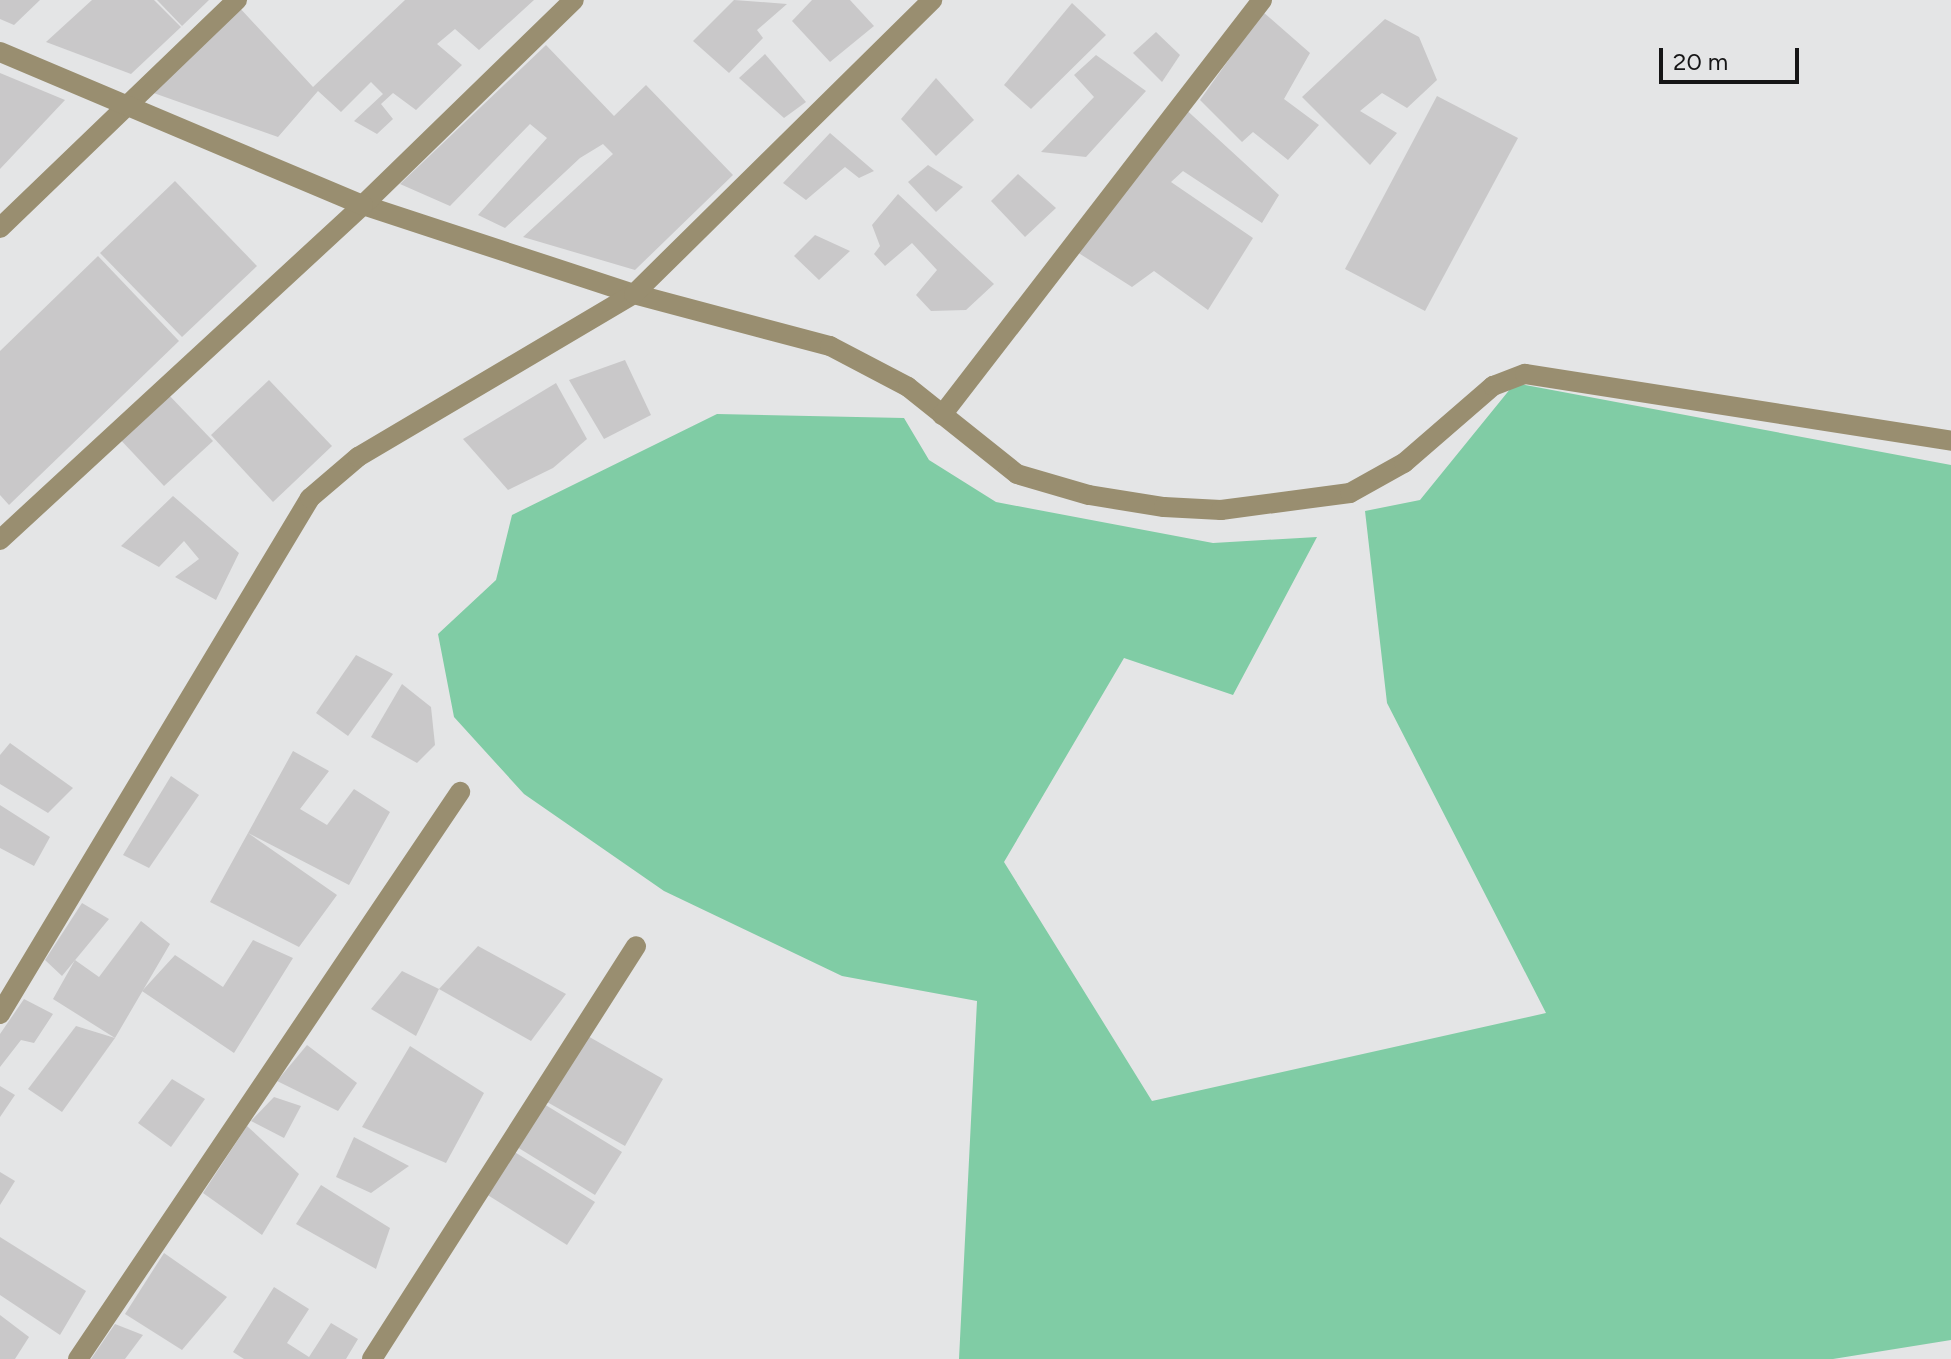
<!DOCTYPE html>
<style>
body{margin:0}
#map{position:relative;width:1951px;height:1359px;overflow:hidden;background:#e4e5e6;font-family:Figtree,sans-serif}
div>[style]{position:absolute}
.green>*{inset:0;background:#80cca5}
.building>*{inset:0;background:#c9c8c9}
.minor>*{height:20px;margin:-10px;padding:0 10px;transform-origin:10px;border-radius:10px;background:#998e70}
.tertiary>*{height:20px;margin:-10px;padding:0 10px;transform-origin:10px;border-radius:10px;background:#998e70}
span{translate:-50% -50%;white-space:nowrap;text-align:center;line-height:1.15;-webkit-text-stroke:8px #e4e5e6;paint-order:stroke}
.scale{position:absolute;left:1659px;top:48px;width:140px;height:36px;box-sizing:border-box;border:4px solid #161617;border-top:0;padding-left:10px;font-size:24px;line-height:28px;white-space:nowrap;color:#161617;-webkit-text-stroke:6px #e4e5e6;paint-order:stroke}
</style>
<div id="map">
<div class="green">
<i style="clip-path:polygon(1515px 383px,1951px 465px,1951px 1340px,1833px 1359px,959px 1359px,977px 1001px,842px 976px,664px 891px,524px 794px,454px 717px,438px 634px,496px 580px,512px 515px,717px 414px,904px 418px,929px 460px,996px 502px,1213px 543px,1317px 537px,1233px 695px,1124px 658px,1004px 862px,1152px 1101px,1546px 1013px,1387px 703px,1365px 511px,1420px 500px)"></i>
</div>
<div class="building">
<i style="clip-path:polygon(0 0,40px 0,14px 25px,0 19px)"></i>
<i style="clip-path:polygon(92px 0,154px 0,181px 27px,131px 74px,46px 42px)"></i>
<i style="clip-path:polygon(157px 0,209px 0,182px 26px)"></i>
<i style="clip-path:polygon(405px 0,534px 0,479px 50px,455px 29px,437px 44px,462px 65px,416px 110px,393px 93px,381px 104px,393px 119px,377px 134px,354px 121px,383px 94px,371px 82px,341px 112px,318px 91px,278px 137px,148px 91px,238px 6px,313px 87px)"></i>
<i style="clip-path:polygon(734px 0,787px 4px,757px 30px,763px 38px,729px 73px,693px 41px)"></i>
<i style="clip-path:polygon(812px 0,850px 0,874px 26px,830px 62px,792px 21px)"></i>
<i style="clip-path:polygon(1072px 3px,1106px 35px,1031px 109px,1004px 85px)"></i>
<i style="clip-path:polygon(1263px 12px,1310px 53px,1284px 99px,1319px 125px,1288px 160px,1253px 132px,1242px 142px,1200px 100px)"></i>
<i style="clip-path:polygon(1385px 19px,1419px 37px,1437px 80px,1407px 108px,1382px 93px,1360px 111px,1397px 133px,1370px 165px,1302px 97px)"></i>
<i style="clip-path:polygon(1156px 32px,1180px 55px,1162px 82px,1133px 53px)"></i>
<i style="clip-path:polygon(546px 45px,614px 116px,646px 85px,733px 175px,635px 270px,523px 237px,613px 154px,603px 144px,580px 158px,505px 228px,478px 215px,547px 138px,530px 124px,450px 206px,400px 184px)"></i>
<i style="clip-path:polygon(765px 54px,806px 102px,784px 118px,739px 78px)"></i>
<i style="clip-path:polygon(1096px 55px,1146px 91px,1086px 157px,1041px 152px,1094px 97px,1074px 75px)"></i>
<i style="clip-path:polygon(0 73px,65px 100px,0 169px)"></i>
<i style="clip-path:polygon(936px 78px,974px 120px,936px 156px,901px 119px)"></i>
<i style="clip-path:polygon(1437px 96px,1518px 138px,1425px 311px,1345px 269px)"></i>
<i style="clip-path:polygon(1181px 105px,1279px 195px,1262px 223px,1183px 171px,1171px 182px,1253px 238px,1208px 310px,1154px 271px,1132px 287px,1077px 252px)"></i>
<i style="clip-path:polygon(830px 133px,874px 171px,859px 178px,845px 167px,806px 200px,783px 183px)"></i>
<i style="clip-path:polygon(928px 165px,963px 187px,936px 212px,908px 182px)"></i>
<i style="clip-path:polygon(1018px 174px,1056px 208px,1025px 237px,991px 201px)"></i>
<i style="clip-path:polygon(175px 181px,257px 266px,182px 337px,100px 253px)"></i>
<i style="clip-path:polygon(898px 194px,994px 284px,966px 310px,931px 311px,916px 295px,937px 270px,912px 243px,885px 266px,874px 254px,880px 246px,872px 225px)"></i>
<i style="clip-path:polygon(815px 235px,850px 251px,819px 280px,794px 256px)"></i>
<i style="clip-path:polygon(98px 256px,179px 341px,9px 505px,0 495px,0 351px)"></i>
<i style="clip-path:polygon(625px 360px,651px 415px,604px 439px,569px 380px)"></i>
<i style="clip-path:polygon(269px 380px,332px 446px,273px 502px,211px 435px)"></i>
<i style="clip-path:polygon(556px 383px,587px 439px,553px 468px,508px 490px,463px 439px)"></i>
<i style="clip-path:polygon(165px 391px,213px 441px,164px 486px,117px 436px)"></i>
<i style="clip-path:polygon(173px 496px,239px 553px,216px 600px,175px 577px,199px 559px,184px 541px,159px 567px,121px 546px)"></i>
<i style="clip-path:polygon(356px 655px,393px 674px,348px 736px,316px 713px)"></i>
<i style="clip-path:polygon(402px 684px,431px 707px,435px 745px,417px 763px,371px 737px)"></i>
<i style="clip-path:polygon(10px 743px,73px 788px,48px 813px,0 784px,0 755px)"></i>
<i style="clip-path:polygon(293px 751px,329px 771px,300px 809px,327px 825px,354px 789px,390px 812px,349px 885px,248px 833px,337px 895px,299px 947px,210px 902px,248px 833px)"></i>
<i style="clip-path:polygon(171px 776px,199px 795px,149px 868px,123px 855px)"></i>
<i style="clip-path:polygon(0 805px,50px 837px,34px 866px,0 848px)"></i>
<i style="clip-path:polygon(82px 903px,109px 919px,62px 976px,45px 960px)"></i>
<i style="clip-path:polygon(141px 921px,170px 944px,115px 1038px,53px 999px,75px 960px,99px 977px)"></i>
<i style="clip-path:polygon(253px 940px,293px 958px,234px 1053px,142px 991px,175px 955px,223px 987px)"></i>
<i style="clip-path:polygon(478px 946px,566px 994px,531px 1041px,439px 989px)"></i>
<i style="clip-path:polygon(402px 971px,439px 989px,416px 1036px,371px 1009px)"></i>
<i style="clip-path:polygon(24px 999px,53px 1014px,34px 1043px,21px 1040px,0 1067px,0 1034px)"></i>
<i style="clip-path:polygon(76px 1026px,115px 1038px,62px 1112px,28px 1089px)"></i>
<i style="clip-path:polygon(586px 1035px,663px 1079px,625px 1146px,547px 1102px)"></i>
<i style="clip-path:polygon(307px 1045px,357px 1083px,338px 1111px,277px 1081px)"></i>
<i style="clip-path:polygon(410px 1046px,484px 1093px,446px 1163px,362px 1127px)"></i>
<i style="clip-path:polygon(172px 1079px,205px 1099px,171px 1147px,138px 1123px)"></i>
<i style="clip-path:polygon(0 1086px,15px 1095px,0 1117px)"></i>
<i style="clip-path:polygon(274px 1097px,301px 1106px,284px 1138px,251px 1121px)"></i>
<i style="clip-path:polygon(544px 1104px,622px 1152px,595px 1195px,517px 1147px)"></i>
<i style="clip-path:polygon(247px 1126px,299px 1174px,262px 1235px,203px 1193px)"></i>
<i style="clip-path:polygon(354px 1137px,409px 1166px,371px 1193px,336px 1177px)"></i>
<i style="clip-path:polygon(513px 1151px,595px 1202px,567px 1245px,486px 1194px)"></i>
<i style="clip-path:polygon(0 1172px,15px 1181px,0 1205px)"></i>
<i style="clip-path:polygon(321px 1185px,390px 1228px,376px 1269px,296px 1224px)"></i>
<i style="clip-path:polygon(0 1237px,86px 1291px,60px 1335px,0 1295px)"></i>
<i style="clip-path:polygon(164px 1253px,227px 1297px,182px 1350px,125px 1314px)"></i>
<i style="clip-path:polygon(274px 1287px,309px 1309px,287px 1343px,309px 1357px,331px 1323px,358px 1339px,346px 1359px,244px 1359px,233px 1352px)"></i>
<i style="clip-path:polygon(0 1315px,29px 1337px,15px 1359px,0 1359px)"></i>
<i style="clip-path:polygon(115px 1324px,143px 1335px,125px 1359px,91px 1359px)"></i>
</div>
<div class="minor">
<i style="left:363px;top:205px;width:285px;rotate:18.2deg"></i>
<i style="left:634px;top:294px;width:203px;rotate:14.9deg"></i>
<i style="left:830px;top:346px;width:88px;rotate:27.7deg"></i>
<i style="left:908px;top:387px;width:139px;rotate:38.6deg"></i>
<i style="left:1017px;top:474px;width:75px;rotate:16.3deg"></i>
<i style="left:1089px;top:495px;width:76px;rotate:9.1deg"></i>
<i style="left:1164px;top:507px;width:57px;rotate:3deg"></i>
<i style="left:1221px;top:510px;width:130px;rotate:-7.5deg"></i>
<i style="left:1350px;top:493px;width:62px;rotate:-29.1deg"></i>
<i style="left:1404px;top:463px;width:118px;rotate:-40.9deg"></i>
<i style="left:1493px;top:386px;width:34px;rotate:-21deg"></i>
<i style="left:1525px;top:374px;width:431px;rotate:8.9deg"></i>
<i style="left:0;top:228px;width:329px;rotate:-43.9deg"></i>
<i style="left:942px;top:415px;width:524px;rotate:-52.36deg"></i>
<i style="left:0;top:540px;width:494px;rotate:-42.7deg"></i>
<i style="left:363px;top:205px;width:294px;rotate:-44.2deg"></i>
<i style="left:0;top:1014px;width:602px;rotate:-59deg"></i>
<i style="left:310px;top:498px;width:63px;rotate:-40.5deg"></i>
<i style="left:358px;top:457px;width:321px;rotate:-30.6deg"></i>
<i style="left:634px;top:294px;width:419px;rotate:-44.6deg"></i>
<i style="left:78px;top:1359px;width:684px;rotate:-56.03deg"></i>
<i style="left:372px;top:1359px;width:490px;rotate:-57.4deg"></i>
</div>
<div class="tertiary">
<i style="left:0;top:52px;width:394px;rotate:22.9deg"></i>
</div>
<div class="scale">20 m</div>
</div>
